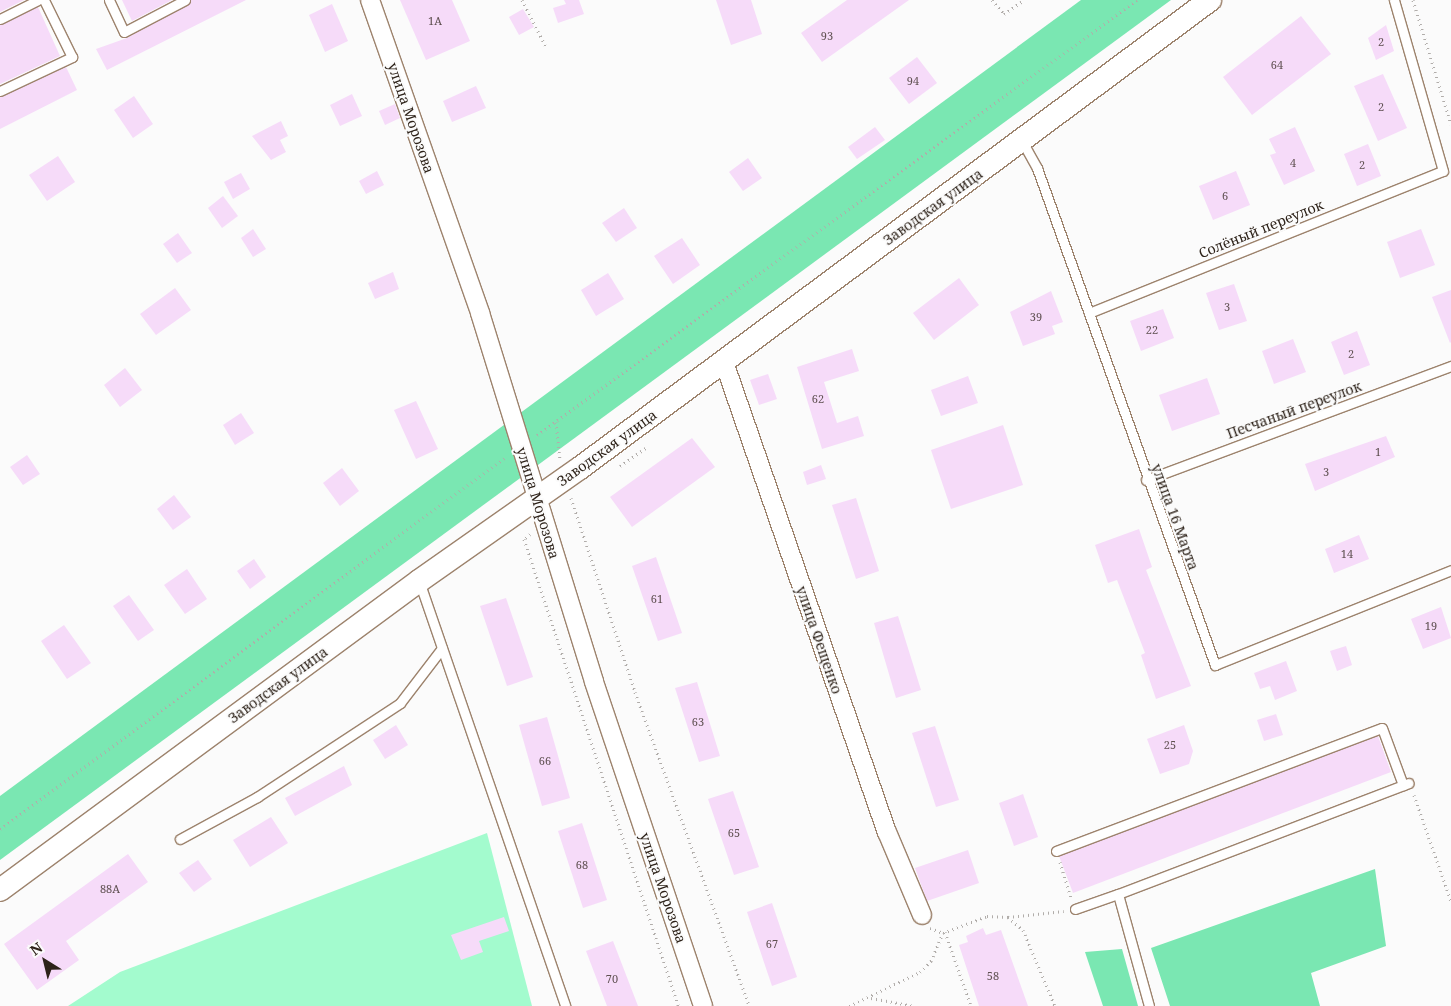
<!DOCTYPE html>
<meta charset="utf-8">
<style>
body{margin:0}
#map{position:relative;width:1451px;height:1006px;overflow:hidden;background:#fbfbfb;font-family:"Noto Serif",serif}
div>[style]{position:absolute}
.green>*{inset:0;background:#a3fbce}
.forest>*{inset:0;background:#7ae7b2}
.building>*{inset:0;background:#f6dbf9}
.path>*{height:3px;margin-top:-1.5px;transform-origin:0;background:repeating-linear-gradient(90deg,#b1adaa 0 1px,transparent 0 5px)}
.roads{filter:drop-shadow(1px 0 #9d836d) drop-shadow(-1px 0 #9d836d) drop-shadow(0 1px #9d836d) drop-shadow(0 -1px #9d836d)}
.service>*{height:9px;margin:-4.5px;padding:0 4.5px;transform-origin:4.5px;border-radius:4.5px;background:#fff}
.minor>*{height:18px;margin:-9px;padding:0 9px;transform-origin:9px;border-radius:9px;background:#fff}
.tertiary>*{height:22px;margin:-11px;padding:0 11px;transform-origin:11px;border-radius:11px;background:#fff}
span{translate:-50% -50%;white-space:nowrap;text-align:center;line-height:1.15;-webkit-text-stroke:4px #fbfbfb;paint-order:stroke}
.number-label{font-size:11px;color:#5f5051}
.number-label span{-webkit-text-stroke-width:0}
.street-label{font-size:14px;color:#2d2219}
.north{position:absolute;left:20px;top:936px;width:50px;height:50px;-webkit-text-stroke:4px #fbfbfb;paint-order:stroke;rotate:324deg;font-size:14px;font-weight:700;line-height:20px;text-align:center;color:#2d2219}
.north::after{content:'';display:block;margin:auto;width:18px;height:22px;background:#2d2219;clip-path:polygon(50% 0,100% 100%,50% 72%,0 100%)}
</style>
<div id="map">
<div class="green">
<i style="clip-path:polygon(487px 833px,532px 1006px,68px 1006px,120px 972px)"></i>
</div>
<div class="forest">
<i style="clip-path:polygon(1081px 0,1171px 0,0 860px,0 796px)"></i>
<i style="clip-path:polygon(1375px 869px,1386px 946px,1311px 973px,1320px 1006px,1170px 1006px,1151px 948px)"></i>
<i style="clip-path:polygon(1122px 949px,1138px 1006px,1103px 1006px,1085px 952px)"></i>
</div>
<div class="building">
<i style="clip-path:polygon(0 0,24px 0,0 12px)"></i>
<i style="clip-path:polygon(122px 0,172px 0,132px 21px)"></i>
<i style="clip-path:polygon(191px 0,246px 0,107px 70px,96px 49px,127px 38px)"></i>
<i style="clip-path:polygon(400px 0,452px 0,470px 41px,426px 60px)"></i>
<i style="clip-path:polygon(564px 0,579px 0,584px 14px,558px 23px,553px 8px,566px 4px)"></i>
<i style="clip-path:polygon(716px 0,751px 0,762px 34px,731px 45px)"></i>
<i style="clip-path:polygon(847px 0,909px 0,822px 62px,801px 33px)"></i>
<i style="clip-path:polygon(332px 4px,348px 41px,325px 52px,309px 15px)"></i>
<i style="clip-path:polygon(38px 7px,60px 56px,0 84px,0 25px)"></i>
<i style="clip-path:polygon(523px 9px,534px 27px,519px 35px,509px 17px)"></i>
<i style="clip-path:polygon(1301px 16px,1331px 54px,1252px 115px,1223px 77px)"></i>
<i style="clip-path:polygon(1386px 25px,1394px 51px,1376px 60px,1368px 38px)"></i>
<i style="clip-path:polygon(917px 57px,937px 83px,909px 104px,889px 78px)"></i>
<i style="clip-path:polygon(66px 67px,77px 90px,0 129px,0 97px)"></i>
<i style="clip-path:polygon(1383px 74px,1407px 128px,1378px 141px,1354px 86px)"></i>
<i style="clip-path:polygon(476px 86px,486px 108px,452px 122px,443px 101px)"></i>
<i style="clip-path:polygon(352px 94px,362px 116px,340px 126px,330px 105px)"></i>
<i style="clip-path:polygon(134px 96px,153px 124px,133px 138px,114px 110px)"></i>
<i style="clip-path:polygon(395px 104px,400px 118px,385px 125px,379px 111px)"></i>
<i style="clip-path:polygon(281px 121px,288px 136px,280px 140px,286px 152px,271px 160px,252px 136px)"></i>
<i style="clip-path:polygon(875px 127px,885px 140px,857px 159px,848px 147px)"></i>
<i style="clip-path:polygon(1295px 127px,1315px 171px,1284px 185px,1270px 155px,1276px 153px,1269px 139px)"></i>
<i style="clip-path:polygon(1368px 144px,1381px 176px,1357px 186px,1344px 154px)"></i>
<i style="clip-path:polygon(58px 156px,75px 182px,47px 201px,29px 175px)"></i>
<i style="clip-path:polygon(748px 158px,762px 178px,743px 191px,729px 172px)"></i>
<i style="clip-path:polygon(377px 171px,384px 185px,366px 194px,359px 181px)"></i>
<i style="clip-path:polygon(1236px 171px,1250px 205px,1213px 220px,1199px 186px)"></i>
<i style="clip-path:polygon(241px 173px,250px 189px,233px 199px,224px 182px)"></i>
<i style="clip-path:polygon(223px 196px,238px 216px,222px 228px,208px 208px)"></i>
<i style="clip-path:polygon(624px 208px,637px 228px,616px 242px,602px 223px)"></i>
<i style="clip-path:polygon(253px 229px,266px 249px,253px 257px,241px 238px)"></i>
<i style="clip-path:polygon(1421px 229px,1435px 265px,1400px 278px,1387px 242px)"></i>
<i style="clip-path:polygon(178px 233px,192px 253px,177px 263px,163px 244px)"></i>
<i style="clip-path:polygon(682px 238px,700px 265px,673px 284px,654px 256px)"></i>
<i style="clip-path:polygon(393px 272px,399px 289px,375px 299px,368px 283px)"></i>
<i style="clip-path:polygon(608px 273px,624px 299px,596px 316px,581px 290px)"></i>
<i style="clip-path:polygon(959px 278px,979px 305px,934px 340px,913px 313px)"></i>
<i style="clip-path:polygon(1234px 284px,1247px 321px,1219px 330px,1206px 293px)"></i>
<i style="clip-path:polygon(175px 288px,191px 310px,156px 335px,140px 314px)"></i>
<i style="clip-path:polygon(1451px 290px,1451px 342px,1450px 343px,1432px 297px)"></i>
<i style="clip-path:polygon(1051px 291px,1063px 322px,1052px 326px,1055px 334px,1023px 346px,1010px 312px)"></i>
<i style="clip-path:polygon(1163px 309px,1174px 338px,1141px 351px,1130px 321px)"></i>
<i style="clip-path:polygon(1357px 331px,1370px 365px,1344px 375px,1331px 342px)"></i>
<i style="clip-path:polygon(1293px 339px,1306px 372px,1274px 384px,1262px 351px)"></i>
<i style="clip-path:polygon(852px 349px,859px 371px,824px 382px,837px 423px,858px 416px,864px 436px,822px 449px,797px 367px)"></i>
<i style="clip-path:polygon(125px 368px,142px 390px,120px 407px,104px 385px)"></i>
<i style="clip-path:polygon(768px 374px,777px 399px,759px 405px,750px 380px)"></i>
<i style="clip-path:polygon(968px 376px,978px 403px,941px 416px,931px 390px)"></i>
<i style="clip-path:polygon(1207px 378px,1220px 414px,1172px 431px,1159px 395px)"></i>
<i style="clip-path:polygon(416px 401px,438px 449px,416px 459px,394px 410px)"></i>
<i style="clip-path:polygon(241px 413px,254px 433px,235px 445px,223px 425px)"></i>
<i style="clip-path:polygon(1003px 425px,1023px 485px,951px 509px,931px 450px)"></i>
<i style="clip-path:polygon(1386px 436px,1395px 457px,1315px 491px,1305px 464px)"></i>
<i style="clip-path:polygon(692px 438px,715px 467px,632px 527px,610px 497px)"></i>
<i style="clip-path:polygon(27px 455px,40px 474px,23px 485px,10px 467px)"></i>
<i style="clip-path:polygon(821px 465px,826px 479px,807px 485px,803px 472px)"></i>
<i style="clip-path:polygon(342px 468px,359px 491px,340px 506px,323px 483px)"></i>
<i style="clip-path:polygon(174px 495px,191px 517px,173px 530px,157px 509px)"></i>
<i style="clip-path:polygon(856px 498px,879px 571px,856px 579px,832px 505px)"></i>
<i style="clip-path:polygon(1139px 529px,1152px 567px,1146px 570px,1191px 686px,1156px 699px,1141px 655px,1145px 653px,1117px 580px,1108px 583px,1095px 545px)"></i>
<i style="clip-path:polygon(1359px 535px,1369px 559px,1334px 573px,1325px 549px)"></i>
<i style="clip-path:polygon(656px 557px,682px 633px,658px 641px,632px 566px)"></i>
<i style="clip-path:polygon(254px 559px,266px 577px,250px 589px,237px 571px)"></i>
<i style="clip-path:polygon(187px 569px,207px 599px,185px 614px,164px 585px)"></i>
<i style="clip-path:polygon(129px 595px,154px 630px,138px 641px,113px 606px)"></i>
<i style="clip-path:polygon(506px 598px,533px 677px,507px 686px,480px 606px)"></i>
<i style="clip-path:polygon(1441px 607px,1451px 638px,1423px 649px,1411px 619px)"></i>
<i style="clip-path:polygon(898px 616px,921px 690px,896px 698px,874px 623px)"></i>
<i style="clip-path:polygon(64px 625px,91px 663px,67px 679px,41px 641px)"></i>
<i style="clip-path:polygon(1346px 646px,1352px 665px,1337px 671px,1330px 651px)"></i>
<i style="clip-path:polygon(1286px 661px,1297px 691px,1275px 700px,1270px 686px,1260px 689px,1254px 673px)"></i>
<i style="clip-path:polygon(697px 682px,720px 756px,699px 762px,675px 688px)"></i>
<i style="clip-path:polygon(1276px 714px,1283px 735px,1264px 741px,1257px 720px)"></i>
<i style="clip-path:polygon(547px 717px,570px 798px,542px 806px,519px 725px)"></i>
<i style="clip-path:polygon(396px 725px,408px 745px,385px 759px,373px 740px)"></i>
<i style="clip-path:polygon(1184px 725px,1193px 751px,1189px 764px,1160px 774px,1147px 739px)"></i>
<i style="clip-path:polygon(935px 726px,959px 800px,936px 807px,912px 733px)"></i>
<i style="clip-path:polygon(1378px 736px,1391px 772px,1073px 893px,1059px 856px)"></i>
<i style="clip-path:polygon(344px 766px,352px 785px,295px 816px,285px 798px)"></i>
<i style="clip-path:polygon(733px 791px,759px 867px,734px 875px,708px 799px)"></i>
<i style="clip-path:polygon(1023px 794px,1038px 837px,1014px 846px,999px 803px)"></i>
<i style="clip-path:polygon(271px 817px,288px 843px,250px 867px,233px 840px)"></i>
<i style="clip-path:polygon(582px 823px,607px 900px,583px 908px,558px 831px)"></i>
<i style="clip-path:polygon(968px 850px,979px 883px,927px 901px,915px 868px)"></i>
<i style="clip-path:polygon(128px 854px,148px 882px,66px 941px,79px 960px,37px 990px,4px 944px)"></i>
<i style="clip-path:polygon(198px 860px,212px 879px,194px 892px,179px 873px)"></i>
<i style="clip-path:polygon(772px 903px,797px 977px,772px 986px,747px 912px)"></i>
<i style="clip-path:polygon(504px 917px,509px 931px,479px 941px,483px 952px,461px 960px,451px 935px)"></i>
<i style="clip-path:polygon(983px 928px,986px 935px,1001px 930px,1028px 1006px,979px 1006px,959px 945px,968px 942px,966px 936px)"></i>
<i style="clip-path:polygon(613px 941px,638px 1006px,607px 1006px,586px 951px)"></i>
</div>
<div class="path">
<i style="left:522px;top:0;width:53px;rotate:62.9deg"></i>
<i style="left:992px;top:0;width:18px;rotate:49deg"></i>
<i style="left:1004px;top:14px;width:24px;rotate:-35deg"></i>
<i style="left:1413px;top:0;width:130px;rotate:73deg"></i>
<i style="left:556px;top:422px;width:36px;rotate:84deg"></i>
<i style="left:537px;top:435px;width:741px;rotate:-35.94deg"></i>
<i style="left:620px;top:466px;width:33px;rotate:-35deg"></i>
<i style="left:571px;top:498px;width:204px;rotate:71.7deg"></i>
<i style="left:635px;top:692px;width:334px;rotate:70deg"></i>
<i style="left:530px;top:534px;width:8px;rotate:140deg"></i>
<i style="left:524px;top:539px;width:492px;rotate:71.7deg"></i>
<i style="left:1414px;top:795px;width:112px;rotate:70.8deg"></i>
<i style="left:0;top:829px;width:629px;rotate:-36.34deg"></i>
<i style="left:1060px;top:862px;width:37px;rotate:73deg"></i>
<i style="left:1008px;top:917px;width:56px;rotate:-6.1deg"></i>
<i style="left:930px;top:928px;width:14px;rotate:21deg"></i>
<i style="left:943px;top:933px;width:47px;rotate:-21.1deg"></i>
<i style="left:987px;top:916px;width:21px;rotate:3deg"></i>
<i style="left:1008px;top:917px;width:20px;rotate:41deg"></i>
<i style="left:1023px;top:930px;width:82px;rotate:67.2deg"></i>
<i style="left:945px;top:932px;width:78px;rotate:70.6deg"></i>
<i style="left:871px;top:998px;width:44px;rotate:10.5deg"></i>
<i style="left:849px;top:1006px;width:79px;rotate:-25.6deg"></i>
<i style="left:920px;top:972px;width:16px;rotate:-45deg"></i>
<i style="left:931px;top:961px;width:30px;rotate:-67deg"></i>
</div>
<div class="roads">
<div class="service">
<i style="left:109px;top:0;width:35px;rotate:65deg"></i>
<i style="left:124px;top:32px;width:69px;rotate:-27.7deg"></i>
<i style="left:0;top:19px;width:42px;rotate:-26.6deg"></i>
<i style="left:0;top:91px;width:80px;rotate:-25.3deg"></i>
<i style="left:72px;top:57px;width:64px;rotate:-116.2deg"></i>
<i style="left:1022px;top:141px;width:31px;rotate:61deg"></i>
<i style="left:1037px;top:168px;width:528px;rotate:70.3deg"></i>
<i style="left:1215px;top:665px;width:254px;rotate:-21.9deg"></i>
<i style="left:1089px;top:313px;width:381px;rotate:-21.9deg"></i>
<i style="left:1443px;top:171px;width:178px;rotate:-106deg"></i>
<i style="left:1146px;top:480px;width:326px;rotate:-20.5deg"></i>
<i style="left:419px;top:581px;width:449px;rotate:71deg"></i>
<i style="left:180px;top:839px;width:88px;rotate:-28.6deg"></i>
<i style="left:257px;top:797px;width:171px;rotate:-33.3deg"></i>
<i style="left:400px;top:703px;width:69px;rotate:-52.6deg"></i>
<i style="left:1056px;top:851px;width:348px;rotate:-20.7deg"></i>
<i style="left:1382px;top:728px;width:61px;rotate:69.8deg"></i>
<i style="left:1075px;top:909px;width:46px;rotate:-19.2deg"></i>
<i style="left:1149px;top:1006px;width:116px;rotate:-105.5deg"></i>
<i style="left:1118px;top:894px;width:311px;rotate:-20.9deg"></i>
</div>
<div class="minor">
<i style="left:370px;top:0;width:332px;rotate:70.6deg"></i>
<i style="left:480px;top:313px;width:386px;rotate:72.8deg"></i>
<i style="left:594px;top:682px;width:342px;rotate:71.4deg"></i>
<i style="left:724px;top:362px;width:497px;rotate:70.9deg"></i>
<i style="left:887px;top:832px;width:90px;rotate:67.1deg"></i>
</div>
<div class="tertiary">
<i style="left:0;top:890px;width:521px;rotate:-36.41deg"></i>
<i style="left:419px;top:581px;width:197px;rotate:-35.1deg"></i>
<i style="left:580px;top:468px;width:785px;rotate:-36.61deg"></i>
</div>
</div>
<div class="number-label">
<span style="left:435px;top:21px">1А</span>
<span style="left:827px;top:36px">93</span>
<span style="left:1381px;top:42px">2</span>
<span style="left:1277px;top:65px">64</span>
<span style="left:913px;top:81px">94</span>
<span style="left:1381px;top:107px">2</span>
<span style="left:1293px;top:163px">4</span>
<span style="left:1362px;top:165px">2</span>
<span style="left:1225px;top:196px">6</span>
<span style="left:1227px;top:307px">3</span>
<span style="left:1036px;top:317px">39</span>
<span style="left:1152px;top:330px">22</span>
<span style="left:1351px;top:354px">2</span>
<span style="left:818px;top:399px">62</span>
<span style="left:1378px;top:452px">1</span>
<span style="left:1326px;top:472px">3</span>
<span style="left:1347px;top:554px">14</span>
<span style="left:657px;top:599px">61</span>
<span style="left:1431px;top:626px">19</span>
<span style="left:698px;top:722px">63</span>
<span style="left:1170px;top:745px">25</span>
<span style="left:545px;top:761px">66</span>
<span style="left:734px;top:833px">65</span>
<span style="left:582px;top:865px">68</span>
<span style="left:110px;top:889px">88А</span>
<span style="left:772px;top:944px">67</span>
<span style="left:993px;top:976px">58</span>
<span style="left:612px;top:979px">70</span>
</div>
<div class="street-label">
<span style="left:411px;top:118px;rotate:71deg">улица Морозова</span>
<span style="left:933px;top:207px;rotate:-36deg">Заводская улица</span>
<span style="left:1261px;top:229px;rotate:-22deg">Солёный переулок</span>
<span style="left:1294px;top:410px;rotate:-20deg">Песчаный переулок</span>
<span style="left:607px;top:448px;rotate:-36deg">Заводская улица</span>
<span style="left:538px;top:503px;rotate:73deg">улица Морозова</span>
<span style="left:1175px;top:517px;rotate:70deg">улица 16 Марта</span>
<span style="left:819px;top:640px;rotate:71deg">улица Фещенко</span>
<span style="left:278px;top:685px;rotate:-36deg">Заводская улица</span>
<span style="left:663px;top:888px;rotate:71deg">улица Морозова</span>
</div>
<div class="north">N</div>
</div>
